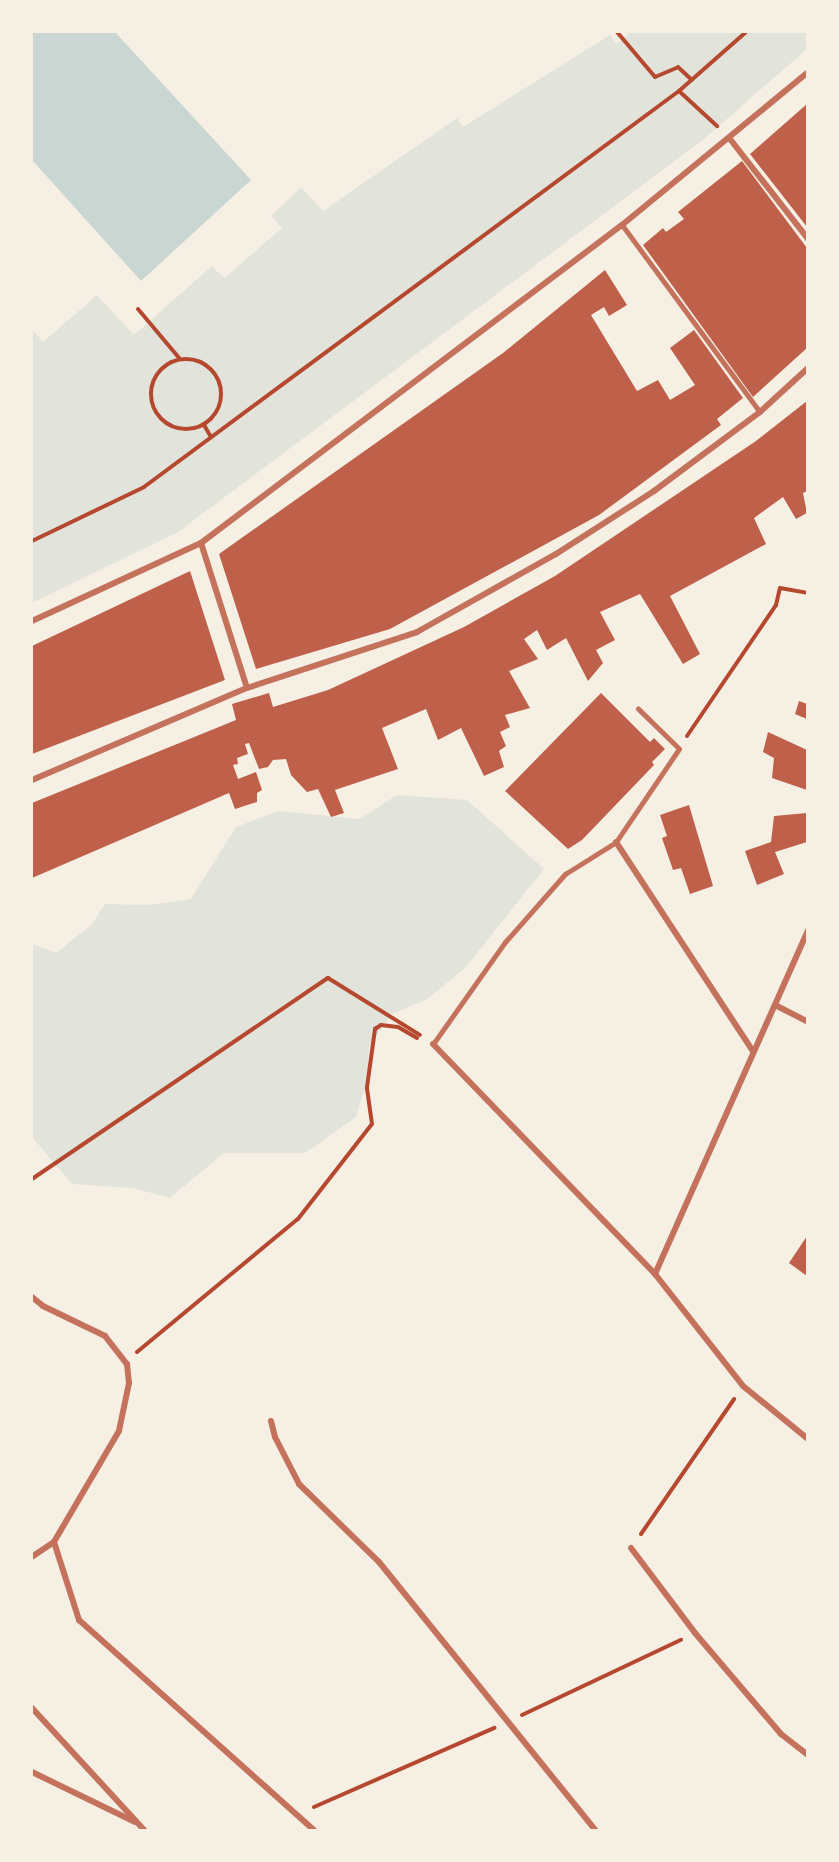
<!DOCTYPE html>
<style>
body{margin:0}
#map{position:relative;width:839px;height:1862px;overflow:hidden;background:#f6efe4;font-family:Figtree,sans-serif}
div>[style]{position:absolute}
.green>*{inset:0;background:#e2e4dc}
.water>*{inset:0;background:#c9d6d2}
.building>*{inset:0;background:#bf614a}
.path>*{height:4px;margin:-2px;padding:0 2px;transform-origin:2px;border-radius:2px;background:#b5482f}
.path>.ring{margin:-2px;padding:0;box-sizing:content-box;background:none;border:4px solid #b5482f;border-radius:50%}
.service>*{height:4.5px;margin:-2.25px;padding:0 2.25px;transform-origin:2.25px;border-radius:2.25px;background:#c5725c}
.pedestrian>*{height:5px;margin:-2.5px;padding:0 2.5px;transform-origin:2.5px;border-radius:2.5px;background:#c5725c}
.minor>*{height:6px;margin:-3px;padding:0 3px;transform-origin:3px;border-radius:3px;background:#c5725c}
span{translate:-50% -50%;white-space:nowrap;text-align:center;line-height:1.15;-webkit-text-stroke:6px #f6efe4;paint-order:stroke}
.frame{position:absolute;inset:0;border:33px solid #f6efe4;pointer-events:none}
</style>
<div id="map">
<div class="green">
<i style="clip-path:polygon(631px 32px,807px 32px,807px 49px,704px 139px,178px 532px,32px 603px,32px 329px,43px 342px,97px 295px,134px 335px,212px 266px,224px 278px,282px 228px,271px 216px,301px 187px,323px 211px,457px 118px,463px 127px,610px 35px,616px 44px)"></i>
<i style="clip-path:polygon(397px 795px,467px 800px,544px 869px,465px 968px,427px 999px,390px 1015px,369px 1047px,367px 1080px,356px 1117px,305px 1153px,224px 1153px,170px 1198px,133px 1188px,72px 1184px,32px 1137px,32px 944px,56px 953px,92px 924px,105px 904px,149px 905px,191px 899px,236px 827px,278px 811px,360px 819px)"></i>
</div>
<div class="water">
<i style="clip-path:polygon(32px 32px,115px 32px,251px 180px,141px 281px,32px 160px)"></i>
</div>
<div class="building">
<i style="clip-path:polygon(807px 104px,807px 227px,750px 154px)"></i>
<i style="clip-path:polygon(742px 161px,807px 248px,807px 348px,753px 397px,643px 245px,663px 228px,666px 232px,684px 219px,678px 212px)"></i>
<i style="clip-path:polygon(605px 270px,627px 305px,609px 316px,604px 307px,591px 315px,637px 391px,658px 380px,670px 400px,695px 385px,670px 348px,694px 330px,743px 398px,717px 419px,721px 425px,599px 515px,390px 629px,256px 669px,219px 554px,503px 353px)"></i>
<i style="clip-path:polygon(807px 401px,807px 491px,803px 493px,807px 513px,796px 519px,783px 497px,754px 518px,766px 544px,670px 596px,700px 654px,683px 664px,640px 594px,600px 612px,615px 640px,596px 650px,603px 663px,588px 681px,566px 638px,547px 650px,537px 630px,524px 639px,538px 659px,509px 671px,530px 708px,505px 715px,510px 727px,500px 732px,506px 746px,499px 751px,504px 767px,484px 776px,461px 728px,438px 740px,426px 709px,382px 728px,398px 769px,335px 790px,344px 813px,331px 817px,318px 789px,307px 792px,291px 775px,286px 759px,273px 760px,268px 767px,259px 769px,249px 743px,245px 744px,248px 754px,237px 758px,238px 764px,233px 765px,238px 779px,256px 772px,262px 790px,257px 793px,257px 802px,235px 809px,229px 793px,32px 878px,32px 803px,236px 720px,232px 704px,269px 693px,273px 707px,328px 690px,464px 627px,555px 576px,756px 441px)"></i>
<i style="clip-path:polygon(190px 571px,225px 680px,32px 754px,32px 646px)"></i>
<i style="clip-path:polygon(601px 693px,650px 742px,654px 738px,665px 749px,652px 762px,654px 765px,582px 840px,568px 849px,505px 791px)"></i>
<i style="clip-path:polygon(799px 701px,807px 704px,807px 719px,795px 714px)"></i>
<i style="clip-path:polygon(768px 732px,807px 750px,807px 790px,772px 778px,774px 758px,763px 752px)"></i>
<i style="clip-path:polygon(689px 805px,713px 886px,690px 894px,681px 868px,673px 870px,662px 838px,667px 836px,660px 815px)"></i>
<i style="clip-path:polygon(807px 813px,807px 842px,775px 852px,784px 874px,757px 885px,745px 851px,771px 842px,774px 816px)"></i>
<i style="clip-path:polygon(807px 1236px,807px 1276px,789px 1263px)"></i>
</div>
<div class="path">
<i style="left:617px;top:32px;width:59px;rotate:49.8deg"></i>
<i style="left:655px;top:77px;width:25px;rotate:-23deg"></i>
<i style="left:678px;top:67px;width:19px;rotate:43deg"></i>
<i style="left:679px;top:91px;width:52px;rotate:42.6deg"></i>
<i style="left:138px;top:309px;width:65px;rotate:50deg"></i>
<i class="ring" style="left:151px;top:359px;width:66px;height:66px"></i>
<i style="left:204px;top:425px;width:14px;rotate:60deg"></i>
<i style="left:32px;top:541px;width:124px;rotate:-25.7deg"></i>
<i style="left:144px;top:487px;width:666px;rotate:-36.51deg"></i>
<i style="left:679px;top:91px;width:89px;rotate:-41.4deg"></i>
<i style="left:687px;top:736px;width:158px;rotate:-55.8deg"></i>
<i style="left:776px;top:605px;width:17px;rotate:-77deg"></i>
<i style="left:780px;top:588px;width:28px;rotate:10deg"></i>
<i style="left:32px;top:1179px;width:358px;rotate:-34.2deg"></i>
<i style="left:328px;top:978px;width:108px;rotate:31.8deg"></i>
<i style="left:137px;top:1352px;width:209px;rotate:-39.6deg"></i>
<i style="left:298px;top:1219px;width:120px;rotate:-52.1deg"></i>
<i style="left:372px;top:1124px;width:37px;rotate:-98deg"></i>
<i style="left:367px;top:1087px;width:59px;rotate:-82.1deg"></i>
<i style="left:375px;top:1029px;width:7px;rotate:-34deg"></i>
<i style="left:381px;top:1025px;width:17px;rotate:7deg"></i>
<i style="left:398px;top:1027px;width:22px;rotate:30deg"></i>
<i style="left:641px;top:1534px;width:164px;rotate:-55.4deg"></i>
<i style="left:522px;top:1715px;width:176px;rotate:-25.3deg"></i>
<i style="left:314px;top:1807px;width:197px;rotate:-23.7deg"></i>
</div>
<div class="service">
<i style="left:616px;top:842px;width:112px;rotate:-55.9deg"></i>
<i style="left:679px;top:749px;width:57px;rotate:-135.7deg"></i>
</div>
<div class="pedestrian">
<i style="left:622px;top:225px;width:232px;rotate:53.6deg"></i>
<i style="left:433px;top:1044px;width:125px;rotate:-54.8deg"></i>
<i style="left:505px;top:942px;width:91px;rotate:-48.6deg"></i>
<i style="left:565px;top:874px;width:60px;rotate:-32.1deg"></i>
</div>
<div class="minor">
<i style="left:730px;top:139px;width:127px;rotate:52deg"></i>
<i style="left:201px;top:543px;width:152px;rotate:72.4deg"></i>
<i style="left:32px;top:621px;width:186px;rotate:-24.8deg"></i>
<i style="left:201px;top:543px;width:528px;rotate:-37.07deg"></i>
<i style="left:622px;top:225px;width:241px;rotate:-39.4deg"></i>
<i style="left:32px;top:780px;width:234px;rotate:-23.2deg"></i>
<i style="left:247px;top:688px;width:179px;rotate:-18.2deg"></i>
<i style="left:417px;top:632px;width:159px;rotate:-29.3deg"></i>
<i style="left:556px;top:554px;width:117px;rotate:-32.7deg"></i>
<i style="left:654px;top:491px;width:132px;rotate:-36.7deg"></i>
<i style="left:760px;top:412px;width:65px;rotate:-42.5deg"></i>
<i style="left:616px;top:842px;width:250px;rotate:56.8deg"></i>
<i style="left:775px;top:1005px;width:37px;rotate:27deg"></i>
<i style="left:433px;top:1044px;width:320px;rotate:46deg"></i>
<i style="left:655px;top:1274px;width:142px;rotate:51.8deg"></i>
<i style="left:743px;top:1386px;width:84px;rotate:39.2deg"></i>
<i style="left:655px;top:1274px;width:376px;rotate:-66deg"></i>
<i style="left:32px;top:1297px;width:14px;rotate:39deg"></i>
<i style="left:43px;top:1306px;width:69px;rotate:25.8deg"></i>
<i style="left:105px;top:1336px;width:36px;rotate:52deg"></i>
<i style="left:127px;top:1364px;width:19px;rotate:84deg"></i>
<i style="left:129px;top:1383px;width:49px;rotate:101.8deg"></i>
<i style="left:119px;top:1431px;width:129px;rotate:120.4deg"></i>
<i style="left:54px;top:1542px;width:27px;rotate:146deg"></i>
<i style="left:271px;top:1421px;width:16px;rotate:76deg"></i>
<i style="left:275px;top:1437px;width:53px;rotate:62.9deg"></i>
<i style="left:299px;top:1484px;width:112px;rotate:44.3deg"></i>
<i style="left:379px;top:1562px;width:344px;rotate:51.1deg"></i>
<i style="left:54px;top:1542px;width:82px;rotate:72.2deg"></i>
<i style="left:79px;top:1620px;width:315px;rotate:41.8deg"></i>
<i style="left:631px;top:1548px;width:106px;rotate:53deg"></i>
<i style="left:695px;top:1633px;width:133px;rotate:49.6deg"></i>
<i style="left:781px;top:1734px;width:34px;rotate:38deg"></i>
<i style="left:32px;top:1708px;width:166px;rotate:47.4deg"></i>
<i style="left:32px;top:1772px;width:114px;rotate:25.9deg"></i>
</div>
<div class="frame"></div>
</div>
